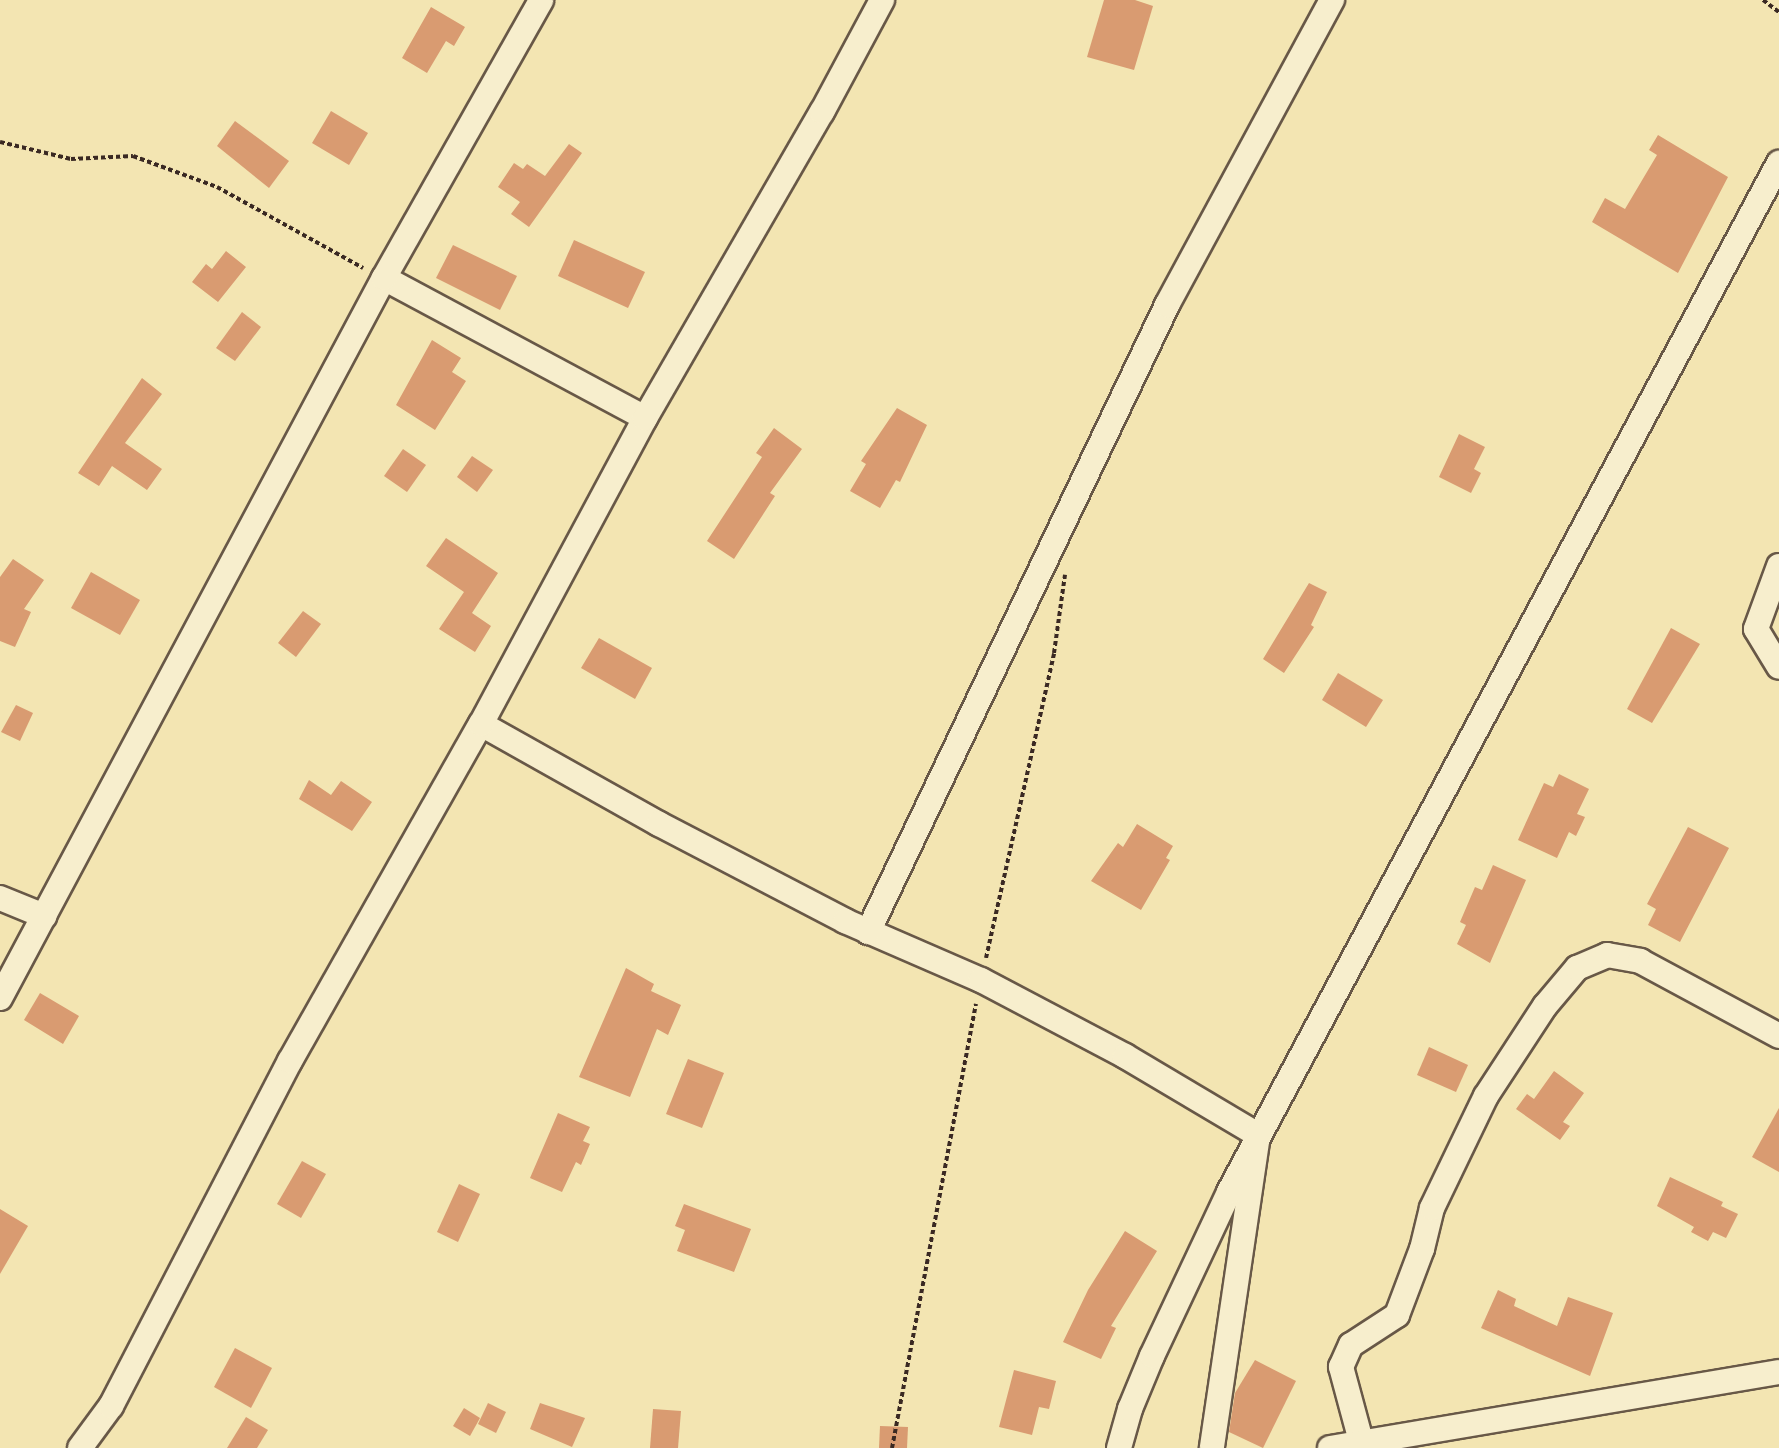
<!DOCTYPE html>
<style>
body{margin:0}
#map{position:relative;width:1779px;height:1448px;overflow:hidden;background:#f3e5b2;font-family:"EB Garamond",serif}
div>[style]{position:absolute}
.building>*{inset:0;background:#d99b71}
.path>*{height:4px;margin-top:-2px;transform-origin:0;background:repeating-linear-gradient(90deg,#3a2923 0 4.5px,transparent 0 7.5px)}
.roads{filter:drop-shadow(2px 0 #685847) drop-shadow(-2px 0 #685847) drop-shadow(0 2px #685847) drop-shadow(0 -2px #685847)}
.minor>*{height:24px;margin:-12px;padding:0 12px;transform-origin:12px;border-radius:12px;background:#f7eecd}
span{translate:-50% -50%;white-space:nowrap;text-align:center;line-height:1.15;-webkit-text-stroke:4.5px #f7eecd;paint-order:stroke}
</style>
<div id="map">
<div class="building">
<i style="clip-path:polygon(1104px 0,1135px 0,1153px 6px,1134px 70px,1087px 57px)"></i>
<i style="clip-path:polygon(431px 7px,465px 27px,454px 46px,446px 41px,427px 73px,402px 58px)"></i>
<i style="clip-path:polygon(331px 111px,368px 133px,349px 165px,312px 143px)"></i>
<i style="clip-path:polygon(235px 121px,289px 161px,269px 188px,217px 146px)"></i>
<i style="clip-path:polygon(1658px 135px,1728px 177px,1678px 273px,1592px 222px,1605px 198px,1625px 209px,1657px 155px,1649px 150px)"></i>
<i style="clip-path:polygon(569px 144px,582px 153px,529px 227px,511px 214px,520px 202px,498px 187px,514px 163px,523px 169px,527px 164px,545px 176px)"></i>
<i style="clip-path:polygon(574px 240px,645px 272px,628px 308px,558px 276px)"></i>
<i style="clip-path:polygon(453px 245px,517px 276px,500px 310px,436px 278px)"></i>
<i style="clip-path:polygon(226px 251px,246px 267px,218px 302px,192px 282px,206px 264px,212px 269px)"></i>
<i style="clip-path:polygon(242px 312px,261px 327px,235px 361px,216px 348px)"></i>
<i style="clip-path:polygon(432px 340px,461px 358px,452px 372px,466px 381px,435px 430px,396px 405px)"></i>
<i style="clip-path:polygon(142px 378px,162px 394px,125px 443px,162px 469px,147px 490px,112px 466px,99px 486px,78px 473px)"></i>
<i style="clip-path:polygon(897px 408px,927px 425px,900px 482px,896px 480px,880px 508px,850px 491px,866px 464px,861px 461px)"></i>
<i style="clip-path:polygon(774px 428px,802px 449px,770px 493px,775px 496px,734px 559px,707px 541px,762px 457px,756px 453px)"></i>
<i style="clip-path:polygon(1459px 434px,1485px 447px,1474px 469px,1481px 473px,1471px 493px,1439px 477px)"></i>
<i style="clip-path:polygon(403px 449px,426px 465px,407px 492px,384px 476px)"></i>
<i style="clip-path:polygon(472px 456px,493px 470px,477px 492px,457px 477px)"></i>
<i style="clip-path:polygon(446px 538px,498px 573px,472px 613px,491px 626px,475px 652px,439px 629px,464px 592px,426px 566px)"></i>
<i style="clip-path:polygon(13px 559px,44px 580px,24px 609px,31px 612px,15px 647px,0 641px,0 577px)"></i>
<i style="clip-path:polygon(91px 572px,140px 600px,120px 635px,71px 608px)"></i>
<i style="clip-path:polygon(1309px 583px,1327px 592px,1311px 625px,1314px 627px,1284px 673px,1263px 659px)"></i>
<i style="clip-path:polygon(303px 611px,321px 624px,296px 657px,278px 643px)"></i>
<i style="clip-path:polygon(1671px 628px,1700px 644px,1652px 723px,1627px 709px)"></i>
<i style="clip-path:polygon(599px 638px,652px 668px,635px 699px,581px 668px)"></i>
<i style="clip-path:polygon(1338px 673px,1383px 700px,1366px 727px,1322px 700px)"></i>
<i style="clip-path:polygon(16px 705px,33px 713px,20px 741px,1px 732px)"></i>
<i style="clip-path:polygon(1559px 774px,1589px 789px,1577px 814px,1585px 817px,1576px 836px,1569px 832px,1557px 858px,1518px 840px,1544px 783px,1553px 787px)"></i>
<i style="clip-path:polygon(309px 780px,331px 795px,341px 781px,372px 802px,352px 831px,299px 799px)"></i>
<i style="clip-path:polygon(1137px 824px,1173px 846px,1166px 858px,1170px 860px,1141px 910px,1091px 881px,1118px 843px,1123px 847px)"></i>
<i style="clip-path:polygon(1688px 827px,1729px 848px,1680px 942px,1648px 925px,1656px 909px,1647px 904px)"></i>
<i style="clip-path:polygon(1493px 865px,1526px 880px,1490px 963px,1457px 944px,1466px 925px,1460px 922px,1475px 887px,1482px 890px)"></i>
<i style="clip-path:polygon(626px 968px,654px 984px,651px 991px,681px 1005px,668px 1035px,657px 1029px,630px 1097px,579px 1077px)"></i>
<i style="clip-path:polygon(40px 993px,79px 1016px,63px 1044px,24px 1020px)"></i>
<i style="clip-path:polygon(1429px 1047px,1468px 1065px,1456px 1092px,1417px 1075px)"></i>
<i style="clip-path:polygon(688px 1059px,724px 1073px,702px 1128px,666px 1114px)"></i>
<i style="clip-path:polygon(1554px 1071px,1584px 1093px,1563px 1122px,1570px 1126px,1560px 1140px,1516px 1109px,1527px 1094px,1534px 1099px)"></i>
<i style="clip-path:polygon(1779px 1108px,1779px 1172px,1752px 1157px)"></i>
<i style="clip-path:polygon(558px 1113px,590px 1127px,583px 1141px,590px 1144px,581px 1165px,576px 1162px,562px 1192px,530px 1178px)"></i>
<i style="clip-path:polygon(302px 1161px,326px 1174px,301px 1218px,277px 1204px)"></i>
<i style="clip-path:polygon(1670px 1177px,1723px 1202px,1721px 1206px,1738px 1214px,1726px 1238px,1713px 1232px,1708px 1241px,1691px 1232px,1694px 1227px,1657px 1206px)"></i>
<i style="clip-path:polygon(459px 1184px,480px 1194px,458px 1242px,437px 1232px)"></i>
<i style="clip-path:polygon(684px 1204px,751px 1229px,734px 1272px,677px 1251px,685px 1230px,675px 1226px)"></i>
<i style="clip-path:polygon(0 1209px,28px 1226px,0 1274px)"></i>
<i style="clip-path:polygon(1125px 1231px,1157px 1251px,1111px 1326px,1116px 1328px,1101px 1359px,1063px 1342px,1088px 1290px)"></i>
<i style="clip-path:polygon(1498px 1290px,1516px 1299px,1514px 1306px,1557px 1326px,1568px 1297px,1613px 1313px,1590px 1376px,1481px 1328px)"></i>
<i style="clip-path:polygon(235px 1348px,272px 1368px,251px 1408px,214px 1387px)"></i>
<i style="clip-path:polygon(1255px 1360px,1296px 1381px,1263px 1448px,1229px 1432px,1235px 1393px)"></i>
<i style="clip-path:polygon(1014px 1370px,1056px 1381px,1049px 1409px,1039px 1407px,1032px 1435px,999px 1427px)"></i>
<i style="clip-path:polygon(488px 1403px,506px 1412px,496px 1433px,478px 1424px)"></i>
<i style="clip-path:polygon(540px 1403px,585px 1418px,572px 1447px,530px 1429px)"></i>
<i style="clip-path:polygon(464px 1408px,480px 1418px,470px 1436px,453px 1426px)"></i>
<i style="clip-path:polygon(653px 1409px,681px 1411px,678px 1448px,650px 1448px)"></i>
<i style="clip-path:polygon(246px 1417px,268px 1430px,257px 1448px,227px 1448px)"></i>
<i style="clip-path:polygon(880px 1426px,908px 1427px,907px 1448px,879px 1448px)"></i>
</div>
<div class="path">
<i style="left:1763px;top:0;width:20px;rotate:37deg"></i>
<i style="left:0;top:142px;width:73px;rotate:13.5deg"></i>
<i style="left:71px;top:159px;width:62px;rotate:-2.8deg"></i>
<i style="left:133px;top:156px;width:90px;rotate:20.3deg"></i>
<i style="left:217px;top:187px;width:167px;rotate:29deg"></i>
<i style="left:986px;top:958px;width:312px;rotate:-77.4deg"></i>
<i style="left:1054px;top:653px;width:79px;rotate:-82deg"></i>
<i style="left:892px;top:1448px;width:452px;rotate:-79.3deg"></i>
</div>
<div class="roads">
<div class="minor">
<i style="left:384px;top:278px;width:296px;rotate:28.2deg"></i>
<i style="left:1779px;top:566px;width:67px;rotate:110.1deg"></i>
<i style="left:1756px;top:629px;width:44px;rotate:58.8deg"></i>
<i style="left:481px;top:724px;width:204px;rotate:29.3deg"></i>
<i style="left:659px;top:824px;width:210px;rotate:27.5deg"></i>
<i style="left:845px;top:921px;width:148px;rotate:23.5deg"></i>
<i style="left:981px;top:980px;width:163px;rotate:27.8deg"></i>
<i style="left:1125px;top:1056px;width:155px;rotate:30.7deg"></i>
<i style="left:1258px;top:1135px;width:316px;rotate:98.4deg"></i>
<i style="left:0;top:898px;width:48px;rotate:22.2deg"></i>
<i style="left:868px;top:932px;width:695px;rotate:-64.5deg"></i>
<i style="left:1167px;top:305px;width:347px;rotate:-61.6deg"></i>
<i style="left:0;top:998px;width:816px;rotate:-61.93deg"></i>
<i style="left:384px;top:278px;width:319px;rotate:-60.5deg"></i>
<i style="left:1361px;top:1441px;width:77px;rotate:-105.1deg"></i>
<i style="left:1341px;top:1367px;width:24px;rotate:-66deg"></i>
<i style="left:1351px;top:1345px;width:55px;rotate:-33.1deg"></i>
<i style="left:1397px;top:1315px;width:71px;rotate:-69.3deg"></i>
<i style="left:1422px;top:1249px;width:42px;rotate:-76.3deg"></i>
<i style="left:1432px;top:1208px;width:124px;rotate:-64.3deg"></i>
<i style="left:1486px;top:1096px;width:108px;rotate:-56.8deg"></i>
<i style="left:1545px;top:1006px;width:50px;rotate:-49.9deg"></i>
<i style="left:1577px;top:968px;width:33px;rotate:-23deg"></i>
<i style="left:1607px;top:955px;width:34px;rotate:10deg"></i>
<i style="left:1640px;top:961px;width:158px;rotate:28.3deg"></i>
<i style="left:80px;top:1448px;width:52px;rotate:-53.6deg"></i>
<i style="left:111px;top:1406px;width:389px;rotate:-62.6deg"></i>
<i style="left:290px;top:1061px;width:387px;rotate:-60.5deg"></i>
<i style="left:481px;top:724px;width:347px;rotate:-61.8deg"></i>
<i style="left:645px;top:418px;width:354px;rotate:-60deg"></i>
<i style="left:822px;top:112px;width:127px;rotate:-61.8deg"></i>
<i style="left:1119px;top:1448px;width:41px;rotate:-74.2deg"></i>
<i style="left:1130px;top:1409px;width:57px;rotate:-67.5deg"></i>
<i style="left:1152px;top:1356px;width:181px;rotate:-64.8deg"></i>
<i style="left:1229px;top:1192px;width:1167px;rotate:-61.88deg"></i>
<i style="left:1330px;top:1448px;width:455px;rotate:-9.6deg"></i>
</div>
</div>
</div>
